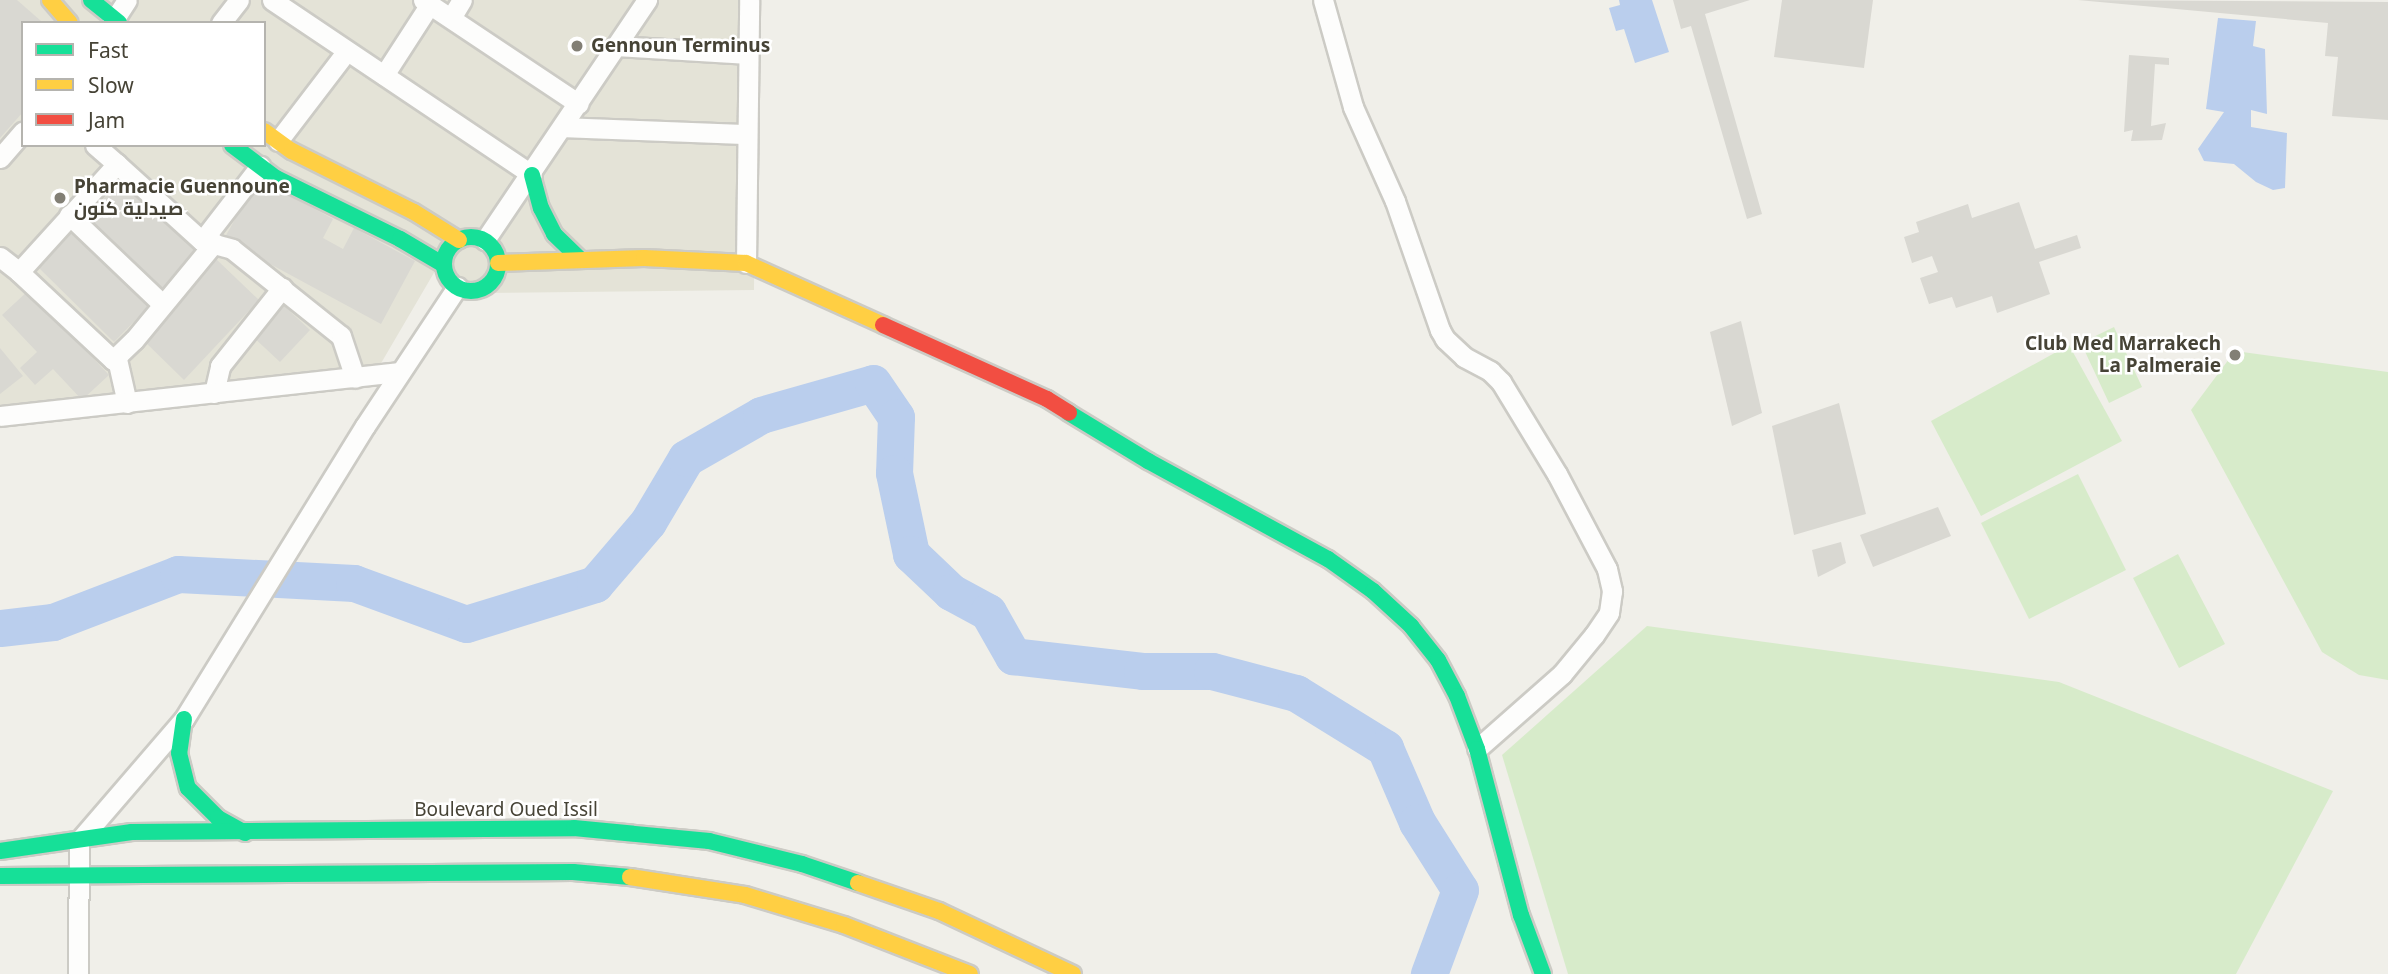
<!DOCTYPE html>
<meta charset="utf-8">
<style>
body{margin:0}
#map{position:relative;width:2388px;height:974px;overflow:hidden;background:#f0efe9;font-family:"Noto Sans",Cairo,sans-serif}
div>[style]{position:absolute}
.residential>*{inset:0;background:#e4e3d7}
.green>*{inset:0;background:#d7ebca}
.water>*{inset:0;background:#baceed}
.river>*{height:37px;margin:-18.5px;padding:0 18.5px;transform-origin:18.5px;border-radius:18.5px;background:#baceed}
.building>*{inset:0;background:#d9d8d2}
.roads{filter:drop-shadow(2px 0 #cccbc5) drop-shadow(-2px 0 #cccbc5) drop-shadow(0 2px #cccbc5) drop-shadow(0 -2px #cccbc5)}
.street>*{height:19px;margin:-9.5px;padding:0 9.5px;transform-origin:9.5px;border-radius:9.5px;background:#fdfdfc}
.fast>*{height:16px;margin:-8px;padding:0 8px;transform-origin:8px;border-radius:8px;background:#16e098}
.fast>.ring{margin:-8px;padding:0;box-sizing:content-box;background:none;border:16px solid #16e098;border-radius:50%}
.slow>*{height:16px;margin:-8px;padding:0 8px;transform-origin:8px;border-radius:8px;background:#ffcf43}
.jam>*{height:16px;margin:-8px;padding:0 8px;transform-origin:8px;border-radius:8px;background:#f24e42}
.dots>*{width:19px;height:19px;translate:-50% -50%;box-sizing:border-box;border:4px solid #fff;border-radius:50%}
span{translate:-50% -50%;white-space:nowrap;text-align:center;line-height:1.15;-webkit-text-stroke:5px #fff;paint-order:stroke}
.poi-label{font-size:19px;color:#464336;font-weight:700}
.left{translate:0 -50%;text-align:left}
.right{translate:-100% -50%;text-align:right}
.street-label{font-size:19px;color:#464336}
.legend{position:absolute;left:21px;top:21px;width:245px;height:126px;box-sizing:border-box;background:#fff;border:2px solid #b5b4af;margin:0;padding:9px 12px;list-style:none;font-size:21px;color:#464336}
.legend li{display:flex;align-items:center;gap:14px;height:35px}
.legend b{width:35px;border:2px solid #b5b4af}
</style>
<div id="map">
<div class="residential">
<i style="clip-path:polygon(evenodd,0 0,756px 0,754px 290px,479px 293px,435px 271px,380px 365px,0 407px,0 0,23px 23px,264px 23px,264px 145px,23px 145px,23px 23px)"></i>
</div>
<div class="green">
<i style="clip-path:polygon(2114px 327px,2142px 387px,2109px 403px,2081px 343px)"></i>
<i style="clip-path:polygon(2069px 345px,2122px 441px,1981px 516px,1931px 421px)"></i>
<i style="clip-path:polygon(2235px 351px,2388px 372px,2388px 680px,2359px 675px,2322px 652px,2191px 410px)"></i>
<i style="clip-path:polygon(2078px 474px,2126px 570px,2029px 619px,1981px 523px)"></i>
<i style="clip-path:polygon(2178px 554px,2225px 644px,2179px 668px,2133px 578px)"></i>
<i style="clip-path:polygon(1647px 626px,2059px 682px,2333px 791px,2236px 974px,1568px 974px,1502px 755px)"></i>
</div>
<div class="water">
<i style="clip-path:polygon(1619px 0,1652px 0,1669px 52px,1635px 63px,1624px 29px,1616px 31px,1609px 8px,1620px 5px)"></i>
<i style="clip-path:polygon(2218px 18px,2256px 21px,2253px 46px,2265px 49px,2267px 114px,2251px 110px,2251px 127px,2287px 133px,2285px 188px,2273px 190px,2256px 182px,2234px 164px,2204px 161px,2198px 149px,2224px 112px,2206px 109px)"></i>
</div>
<div class="river">
<i style="left:0;top:628px;width:53px;rotate:-6.5deg"></i>
<i style="left:53px;top:622px;width:134px;rotate:-21deg"></i>
<i style="left:178px;top:574px;width:176px;rotate:2.9deg"></i>
<i style="left:354px;top:583px;width:119px;rotate:20.1deg"></i>
<i style="left:466px;top:624px;width:135px;rotate:-17.2deg"></i>
<i style="left:595px;top:584px;width:82px;rotate:-49.5deg"></i>
<i style="left:648px;top:522px;width:74px;rotate:-59.3deg"></i>
<i style="left:686px;top:458px;width:86px;rotate:-29.8deg"></i>
<i style="left:761px;top:415px;width:116px;rotate:-15.9deg"></i>
<i style="left:873px;top:383px;width:41px;rotate:55.9deg"></i>
<i style="left:896px;top:417px;width:56px;rotate:92deg"></i>
<i style="left:894px;top:473px;width:83px;rotate:78.1deg"></i>
<i style="left:911px;top:554px;width:55px;rotate:43.5deg"></i>
<i style="left:951px;top:592px;width:42px;rotate:28.4deg"></i>
<i style="left:988px;top:612px;width:51px;rotate:60.4deg"></i>
<i style="left:1013px;top:656px;width:130px;rotate:6.6deg"></i>
<i style="left:1142px;top:671px;width:70px"></i>
<i style="left:1212px;top:671px;width:87px;rotate:14.7deg"></i>
<i style="left:1296px;top:693px;width:105px;rotate:31.7deg"></i>
<i style="left:1385px;top:748px;width:81px;rotate:66.6deg"></i>
<i style="left:1417px;top:822px;width:80px;rotate:57.7deg"></i>
<i style="left:1460px;top:890px;width:90px;rotate:110.3deg"></i>
</div>
<div class="building">
<i style="clip-path:polygon(0 0,17px 0,41px 21px,23px 23px,23px 112px,0 138px)"></i>
<i style="clip-path:polygon(1673px 0,1750px 0,1705px 14px,1762px 214px,1747px 219px,1691px 26px,1681px 29px)"></i>
<i style="clip-path:polygon(1782px 0,1873px 0,1864px 68px,1774px 57px)"></i>
<i style="clip-path:polygon(2078px 0,2388px 2px,2388px 120px,2332px 116px,2338px 57px,2325px 56px,2328px 23px)"></i>
<i style="clip-path:polygon(2129px 55px,2169px 58px,2169px 65px,2155px 64px,2151px 126px,2166px 123px,2162px 140px,2131px 141px,2133px 130px,2124px 132px)"></i>
<i style="clip-path:polygon(127px 174px,204px 249px,164px 291px,87px 216px)"></i>
<i style="clip-path:polygon(258px 178px,333px 219px,323px 238px,343px 249px,354px 228px,415px 261px,381px 324px,224px 239px)"></i>
<i style="clip-path:polygon(2019px 202px,2035px 249px,2077px 235px,2081px 248px,2039px 262px,2050px 294px,1997px 313px,1992px 296px,1956px 308px,1952px 297px,1929px 304px,1920px 278px,1938px 272px,1932px 256px,1912px 263px,1904px 237px,1919px 232px,1916px 222px,1968px 204px,1972px 218px)"></i>
<i style="clip-path:polygon(78px 225px,155px 300px,114px 342px,37px 266px)"></i>
<i style="clip-path:polygon(215px 258px,259px 300px,184px 380px,140px 337px)"></i>
<i style="clip-path:polygon(29px 290px,109px 375px,82px 400px,53px 369px,35px 385px,20px 368px,37px 352px,2px 315px)"></i>
<i style="clip-path:polygon(282px 304px,310px 330px,280px 362px,252px 336px)"></i>
<i style="clip-path:polygon(1741px 321px,1762px 413px,1732px 426px,1710px 332px)"></i>
<i style="clip-path:polygon(0 348px,23px 376px,0 394px)"></i>
<i style="clip-path:polygon(1839px 403px,1866px 514px,1794px 535px,1772px 426px)"></i>
<i style="clip-path:polygon(1938px 507px,1951px 536px,1873px 567px,1860px 535px)"></i>
<i style="clip-path:polygon(1841px 542px,1846px 563px,1818px 577px,1812px 550px)"></i>
</div>
<div class="roads">
<div class="street">
<i style="left:272px;top:0;width:313px;rotate:33.9deg"></i>
<i style="left:423px;top:0;width:187px;rotate:33.7deg"></i>
<i style="left:1323px;top:0;width:111px;rotate:74.3deg"></i>
<i style="left:1353px;top:107px;width:103px;rotate:65.9deg"></i>
<i style="left:1395px;top:201px;width:137px;rotate:70.8deg"></i>
<i style="left:1440px;top:330px;width:10px;rotate:61deg"></i>
<i style="left:1445px;top:339px;width:26px;rotate:43deg"></i>
<i style="left:1464px;top:357px;width:30px;rotate:28deg"></i>
<i style="left:1490px;top:371px;width:16px;rotate:45deg"></i>
<i style="left:1501px;top:382px;width:108px;rotate:58.7deg"></i>
<i style="left:1557px;top:474px;width:107px;rotate:62.2deg"></i>
<i style="left:1607px;top:569px;width:23px;rotate:77deg"></i>
<i style="left:1612px;top:591px;width:22px;rotate:98deg"></i>
<i style="left:1609px;top:613px;width:27px;rotate:124deg"></i>
<i style="left:1594px;top:635px;width:50px;rotate:129.4deg"></i>
<i style="left:1562px;top:674px;width:113px;rotate:138.6deg"></i>
<i style="left:451px;top:18px;width:21px;rotate:-59deg"></i>
<i style="left:112px;top:23px;width:27px;rotate:-57deg"></i>
<i style="left:221px;top:23px;width:29px;rotate:-52deg"></i>
<i style="left:617px;top:46px;width:131px;rotate:3.5deg"></i>
<i style="left:384px;top:75px;width:85px;rotate:-57.1deg"></i>
<i style="left:563px;top:127px;width:184px;rotate:2.2deg"></i>
<i style="left:278px;top:141px;width:112px;rotate:-52.6deg"></i>
<i style="left:95px;top:145px;width:29px;rotate:41deg"></i>
<i style="left:0;top:158px;width:35px;rotate:-49deg"></i>
<i style="left:69px;top:215px;width:127px;rotate:43.7deg"></i>
<i style="left:485px;top:240px;width:290px;rotate:-56deg"></i>
<i style="left:203px;top:241px;width:30px;rotate:15deg"></i>
<i style="left:232px;top:249px;width:139px;rotate:38.6deg"></i>
<i style="left:341px;top:336px;width:44px;rotate:71.6deg"></i>
<i style="left:0;top:257px;width:24px;rotate:38deg"></i>
<i style="left:19px;top:272px;width:146px;rotate:-47.8deg"></i>
<i style="left:117px;top:164px;width:115px;rotate:42.2deg"></i>
<i style="left:202px;top:241px;width:95px;rotate:-52.3deg"></i>
<i style="left:746px;top:263px;width:263px;rotate:-89.3deg"></i>
<i style="left:19px;top:272px;width:129px;rotate:43.1deg"></i>
<i style="left:113px;top:360px;width:29px;rotate:-44deg"></i>
<i style="left:134px;top:340px;width:126px;rotate:-50.5deg"></i>
<i style="left:117px;top:359px;width:45px;rotate:77.2deg"></i>
<i style="left:214px;top:393px;width:28px;rotate:-77deg"></i>
<i style="left:220px;top:366px;width:100px;rotate:-51.5deg"></i>
<i style="left:0;top:416px;width:402px;rotate:-6.3deg"></i>
<i style="left:78px;top:974px;width:133px;rotate:-89.6deg"></i>
<i style="left:79px;top:841px;width:161px;rotate:-49.3deg"></i>
<i style="left:184px;top:719px;width:344px;rotate:-58.3deg"></i>
<i style="left:365px;top:426px;width:167px;rotate:-56.5deg"></i>
</div>
<div class="fast">
<i style="left:91px;top:0;width:36px;rotate:39deg"></i>
<i style="left:232px;top:145px;width:55px;rotate:36.9deg"></i>
<i style="left:276px;top:178px;width:138px;rotate:26.2deg"></i>
<i style="left:400px;top:239px;width:51px;rotate:30.6deg"></i>
<i style="left:532px;top:175px;width:34px;rotate:75deg"></i>
<i style="left:541px;top:208px;width:29px;rotate:63deg"></i>
<i style="left:554px;top:234px;width:37px;rotate:44deg"></i>
<i class="ring" style="left:444px;top:237px;width:38px;height:38px"></i>
<i style="left:1069px;top:413px;width:92px;rotate:31.3deg"></i>
<i style="left:1148px;top:461px;width:205px;rotate:28.6deg"></i>
<i style="left:1328px;top:559px;width:55px;rotate:35.4deg"></i>
<i style="left:1373px;top:591px;width:52px;rotate:42.6deg"></i>
<i style="left:1411px;top:626px;width:43px;rotate:51.5deg"></i>
<i style="left:1438px;top:660px;width:41px;rotate:62.2deg"></i>
<i style="left:1457px;top:696px;width:57px;rotate:69.3deg"></i>
<i style="left:1477px;top:749px;width:172px;rotate:75.2deg"></i>
<i style="left:1521px;top:915px;width:63px;rotate:69.6deg"></i>
<i style="left:184px;top:719px;width:34px;rotate:98deg"></i>
<i style="left:179px;top:753px;width:36px;rotate:76deg"></i>
<i style="left:188px;top:788px;width:42px;rotate:45deg"></i>
<i style="left:218px;top:818px;width:31px;rotate:29deg"></i>
<i style="left:0;top:851px;width:133px;rotate:-8.2deg"></i>
<i style="left:132px;top:832px;width:442px;rotate:-0.5deg"></i>
<i style="left:574px;top:828px;width:136px;rotate:5.5deg"></i>
<i style="left:709px;top:841px;width:96px;rotate:13.9deg"></i>
<i style="left:802px;top:864px;width:59px;rotate:18.7deg"></i>
<i style="left:0;top:876px;width:573px;rotate:-0.4deg"></i>
<i style="left:573px;top:872px;width:57px;rotate:5deg"></i>
</div>
<div class="slow">
<i style="left:50px;top:0;width:30px;rotate:49deg"></i>
<i style="left:264px;top:131px;width:34px;rotate:36deg"></i>
<i style="left:292px;top:151px;width:136px;rotate:26.6deg"></i>
<i style="left:414px;top:212px;width:53px;rotate:31.9deg"></i>
<i style="left:498px;top:263px;width:146px;rotate:-2deg"></i>
<i style="left:644px;top:258px;width:102px;rotate:2.8deg"></i>
<i style="left:746px;top:263px;width:150px;rotate:24.3deg"></i>
<i style="left:630px;top:877px;width:116px;rotate:8.9deg"></i>
<i style="left:745px;top:895px;width:103px;rotate:16.9deg"></i>
<i style="left:844px;top:925px;width:135px;rotate:21.3deg"></i>
<i style="left:858px;top:883px;width:86px;rotate:19.1deg"></i>
<i style="left:939px;top:911px;width:148px;rotate:25.2deg"></i>
</div>
<div class="jam">
<i style="left:883px;top:325px;width:180px;rotate:24.3deg"></i>
<i style="left:1047px;top:399px;width:26px;rotate:32deg"></i>
</div>
</div>
<div class="dots">
<i style="left:577px;top:46px;background:#827f75"></i>
<i style="left:60px;top:198px;background:#827f75"></i>
<i style="left:2235px;top:355px;background:#827f75"></i>
</div>
<div class="poi-label">
<span class="left" style="left:591px;top:46px">Gennoun Terminus</span>
<span class="left" style="left:74px;top:198px">Pharmacie Guennoune<br>صيدلية كنون</span>
<span class="right" style="left:2221px;top:355px">Club Med Marrakech<br>La Palmeraie</span>
</div>
<div class="street-label">
<span style="left:506px;top:810px">Boulevard Oued Issil</span>
</div>
<ul class="legend">
<li><b style="height:9px;background:#16e098"></b>Fast</li>
<li><b style="height:9px;background:#ffcf43"></b>Slow</li>
<li><b style="height:9px;background:#f24e42"></b>Jam</li>
</ul>
</div>
